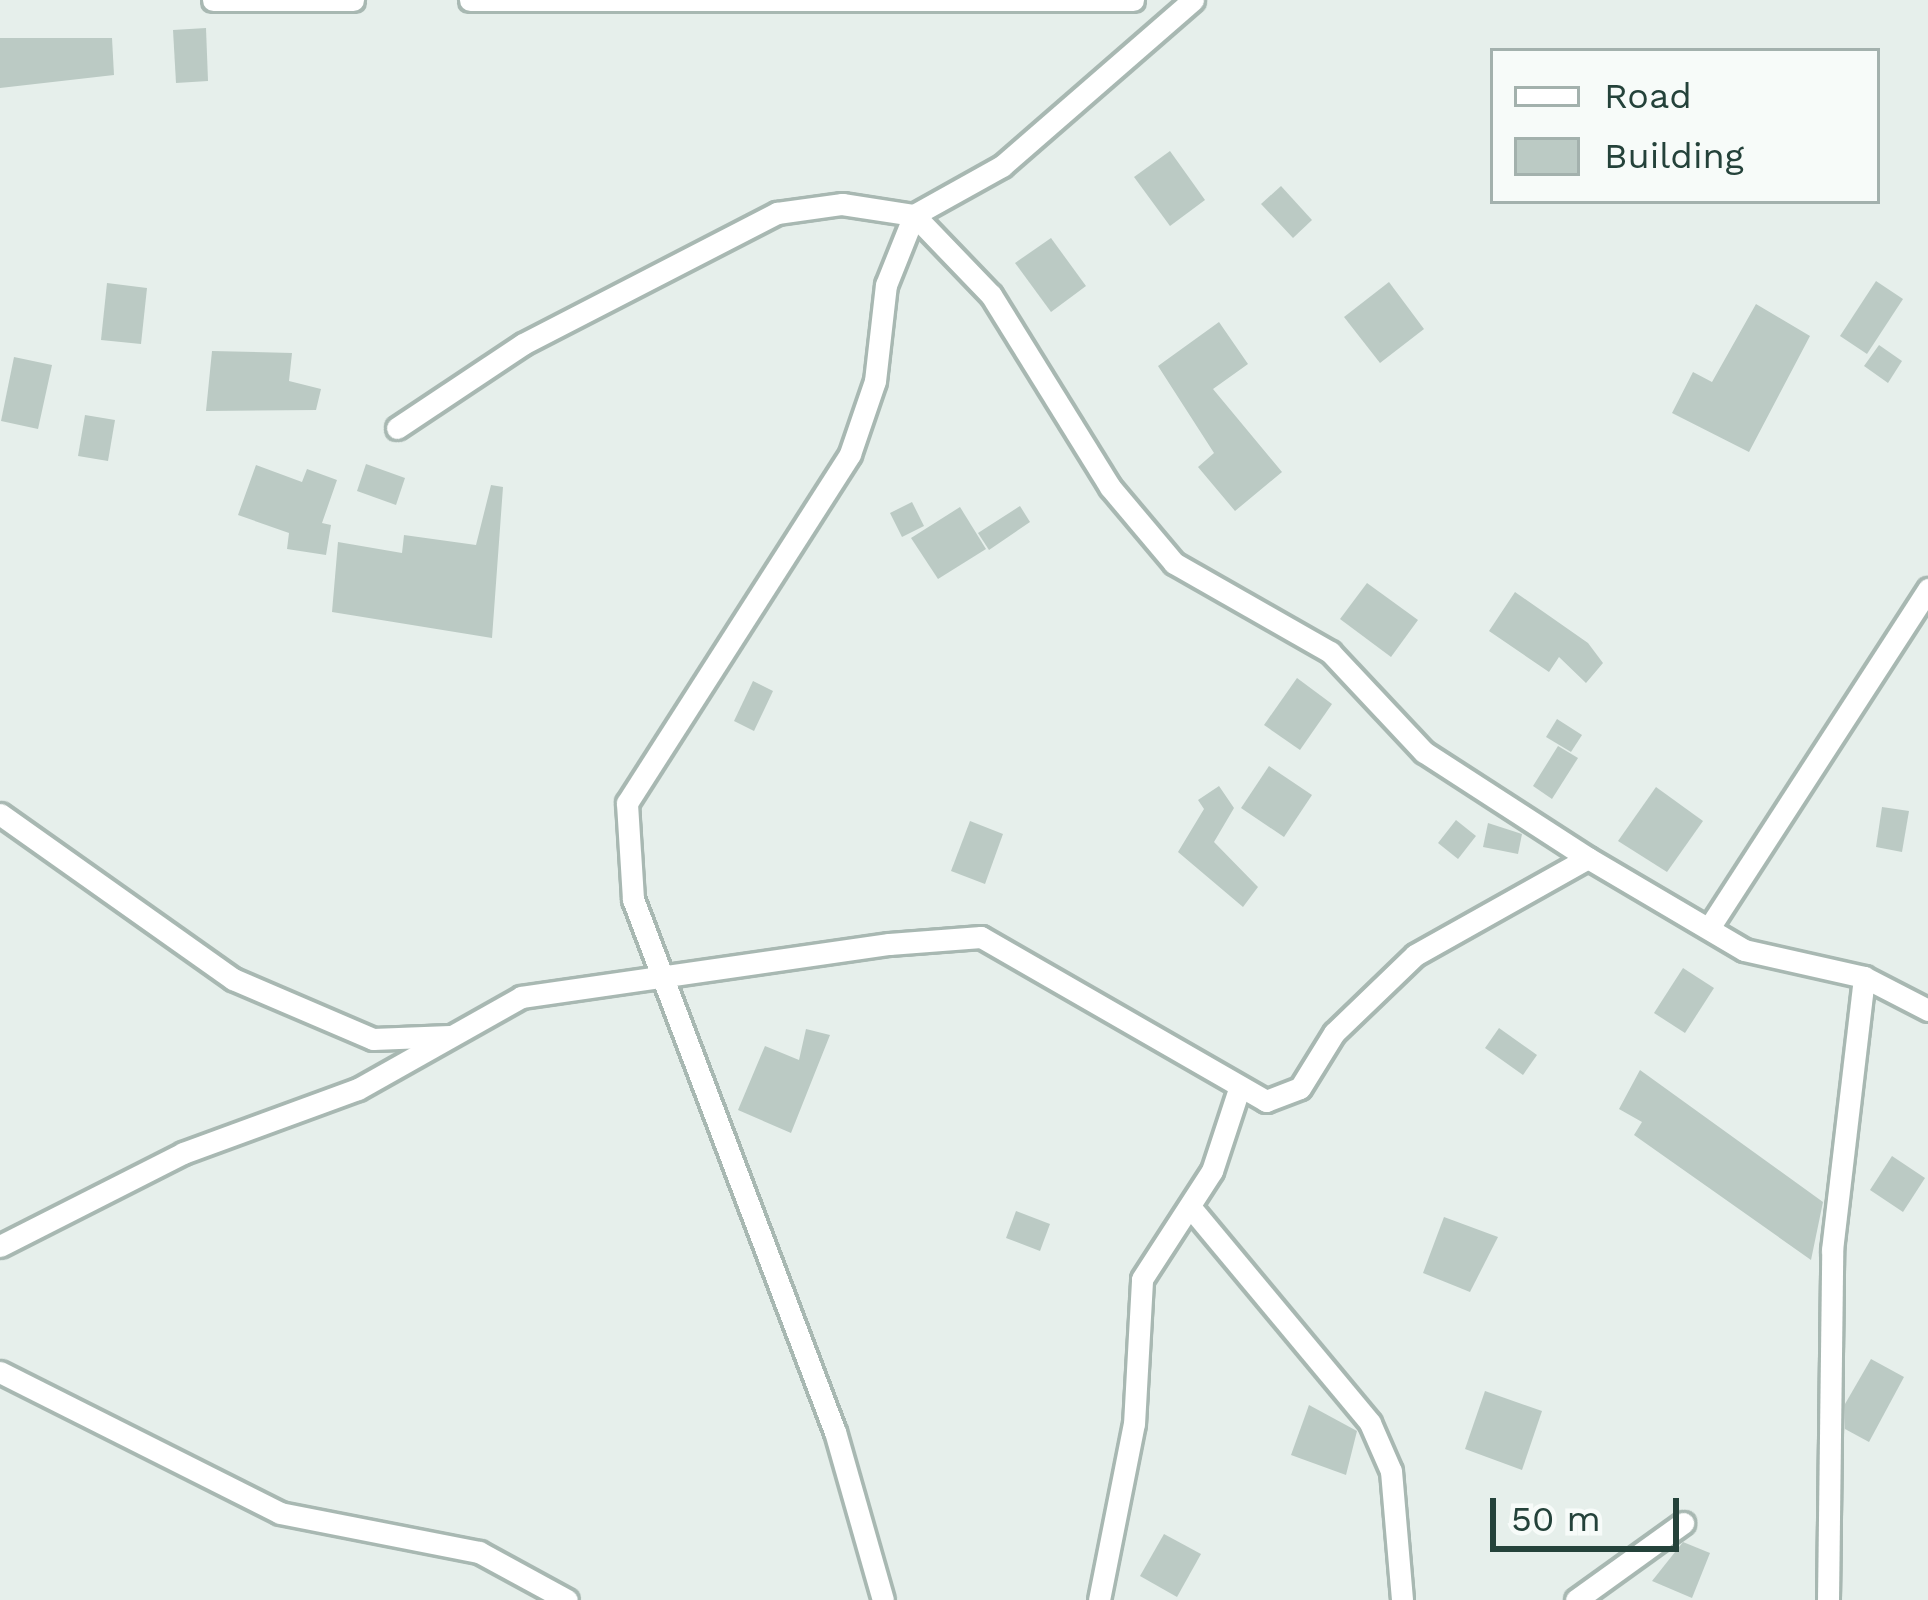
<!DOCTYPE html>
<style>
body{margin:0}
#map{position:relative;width:1928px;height:1600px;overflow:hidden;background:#e6efeb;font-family:"Work Sans",sans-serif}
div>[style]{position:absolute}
.building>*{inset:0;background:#bbcac4}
.roads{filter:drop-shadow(3px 0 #a8b8b2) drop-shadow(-3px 0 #a8b8b2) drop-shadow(0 3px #a8b8b2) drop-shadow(0 -3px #a8b8b2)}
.street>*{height:21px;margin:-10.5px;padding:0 10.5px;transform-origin:10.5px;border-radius:10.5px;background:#fff}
span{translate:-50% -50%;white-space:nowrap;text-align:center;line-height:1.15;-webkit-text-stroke:9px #f7fbf9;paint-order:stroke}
.legend{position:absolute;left:1490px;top:48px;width:390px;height:156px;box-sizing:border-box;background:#f7fbf9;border:3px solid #a3b1ad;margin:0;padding:15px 21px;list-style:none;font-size:36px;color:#24423a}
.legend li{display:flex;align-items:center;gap:24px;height:60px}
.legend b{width:60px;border:3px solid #a3b1ad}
.scale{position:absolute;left:1490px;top:1498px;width:189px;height:54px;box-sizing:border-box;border:6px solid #24423a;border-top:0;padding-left:15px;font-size:36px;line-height:42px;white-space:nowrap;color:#24423a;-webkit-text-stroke:9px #f7fbf9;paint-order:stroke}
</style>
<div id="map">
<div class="building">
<i style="clip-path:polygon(206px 28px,208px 81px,176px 83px,173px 30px)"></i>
<i style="clip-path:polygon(0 38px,112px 38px,114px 75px,0 88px)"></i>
<i style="clip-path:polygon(1170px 151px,1205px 200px,1170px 226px,1134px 177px)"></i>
<i style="clip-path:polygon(1281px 186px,1312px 220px,1293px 238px,1261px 204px)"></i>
<i style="clip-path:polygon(1051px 238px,1086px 286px,1051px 312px,1015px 263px)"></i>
<i style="clip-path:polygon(1876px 281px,1903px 299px,1867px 354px,1840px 336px)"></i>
<i style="clip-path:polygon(1389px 282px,1424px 329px,1380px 363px,1344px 317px)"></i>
<i style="clip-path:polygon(107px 283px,147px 288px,141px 344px,101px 340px)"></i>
<i style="clip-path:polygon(1756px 304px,1810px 336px,1749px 452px,1672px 413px,1693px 372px,1712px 382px)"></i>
<i style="clip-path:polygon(1219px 322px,1248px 364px,1213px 389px,1282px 472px,1235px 511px,1198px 467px,1214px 453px,1158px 366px)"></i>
<i style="clip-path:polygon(1879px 345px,1902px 361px,1888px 383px,1864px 366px)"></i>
<i style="clip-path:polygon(212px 351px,292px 353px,289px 381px,321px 389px,316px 410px,206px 411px)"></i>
<i style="clip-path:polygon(14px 357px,52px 365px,38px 429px,1px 421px)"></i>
<i style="clip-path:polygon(85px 415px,115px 420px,108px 461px,78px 456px)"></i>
<i style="clip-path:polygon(366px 464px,405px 478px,396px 505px,357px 491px)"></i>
<i style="clip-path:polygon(256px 465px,302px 482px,307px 469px,337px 480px,322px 523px,331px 525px,326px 555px,287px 549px,289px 533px,238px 515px)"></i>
<i style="clip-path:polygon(491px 485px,503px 487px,492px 638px,332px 612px,338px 542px,402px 553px,404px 535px,476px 545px)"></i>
<i style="clip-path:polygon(912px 502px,924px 526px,902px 537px,890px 513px)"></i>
<i style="clip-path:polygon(1020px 506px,1030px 522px,989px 550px,978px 533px)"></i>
<i style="clip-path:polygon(960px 507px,986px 549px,938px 579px,911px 538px)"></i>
<i style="clip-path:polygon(1367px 583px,1418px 620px,1391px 657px,1340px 619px)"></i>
<i style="clip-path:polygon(1515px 592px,1588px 643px,1603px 663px,1586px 683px,1559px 657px,1549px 672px,1489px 631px)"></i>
<i style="clip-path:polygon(1297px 678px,1332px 704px,1300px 750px,1264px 725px)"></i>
<i style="clip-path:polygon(753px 681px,773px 691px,754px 731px,734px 721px)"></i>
<i style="clip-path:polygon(1557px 719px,1582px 735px,1571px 752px,1546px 737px)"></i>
<i style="clip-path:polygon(1558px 746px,1578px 758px,1552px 799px,1533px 786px)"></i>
<i style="clip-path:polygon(1269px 766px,1312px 795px,1284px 837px,1241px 808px)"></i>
<i style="clip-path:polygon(1219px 786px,1234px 808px,1214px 842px,1258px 887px,1243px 907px,1178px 852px,1204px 809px,1198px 800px)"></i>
<i style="clip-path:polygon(1656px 787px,1703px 821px,1667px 872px,1618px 841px)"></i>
<i style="clip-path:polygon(1882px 807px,1909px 811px,1902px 852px,1876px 847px)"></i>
<i style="clip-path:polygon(1456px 820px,1476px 836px,1458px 859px,1438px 843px)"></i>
<i style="clip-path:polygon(970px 821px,1003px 834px,985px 884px,951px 871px)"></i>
<i style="clip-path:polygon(1488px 823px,1522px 834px,1518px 854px,1483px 847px)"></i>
<i style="clip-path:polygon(1683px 968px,1714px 988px,1685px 1033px,1654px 1013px)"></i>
<i style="clip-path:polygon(1499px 1028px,1537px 1055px,1523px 1075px,1485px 1048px)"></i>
<i style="clip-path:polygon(806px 1029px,830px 1035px,791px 1133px,738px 1110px,765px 1046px,799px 1060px)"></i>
<i style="clip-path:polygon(1640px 1070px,1823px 1202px,1811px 1260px,1634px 1135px,1642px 1122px,1619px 1109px)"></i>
<i style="clip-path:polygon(1892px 1156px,1925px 1178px,1903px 1212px,1870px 1190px)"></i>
<i style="clip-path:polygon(1016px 1211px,1050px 1224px,1040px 1251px,1006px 1238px)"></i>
<i style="clip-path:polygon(1444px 1217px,1498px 1237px,1470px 1292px,1423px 1273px)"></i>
<i style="clip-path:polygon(1871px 1359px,1904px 1377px,1869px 1442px,1845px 1429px,1845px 1404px)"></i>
<i style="clip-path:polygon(1485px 1391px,1542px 1411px,1522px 1470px,1465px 1449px)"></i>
<i style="clip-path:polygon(1309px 1405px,1357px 1431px,1346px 1475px,1291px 1455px)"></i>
<i style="clip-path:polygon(1164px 1534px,1201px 1554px,1177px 1597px,1140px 1576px)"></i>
<i style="clip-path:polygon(1683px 1542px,1710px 1553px,1692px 1598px,1652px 1581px)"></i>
</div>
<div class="roads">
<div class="street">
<i style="left:213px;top:0;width:140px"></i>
<i style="left:470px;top:0;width:663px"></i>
<i style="left:397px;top:428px;width:151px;rotate:-33.7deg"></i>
<i style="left:523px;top:344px;width:286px;rotate:-27.3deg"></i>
<i style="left:777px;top:213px;width:66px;rotate:-7.9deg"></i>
<i style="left:842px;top:204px;width:73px;rotate:8.7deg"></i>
<i style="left:914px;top:215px;width:111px;rotate:46.1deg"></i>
<i style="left:991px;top:295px;width:226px;rotate:58.2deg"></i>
<i style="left:1110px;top:487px;width:99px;rotate:49.9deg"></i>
<i style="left:1174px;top:563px;width:180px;rotate:29.7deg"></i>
<i style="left:1330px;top:652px;width:137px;rotate:46.8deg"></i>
<i style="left:1424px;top:752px;width:195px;rotate:32.9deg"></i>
<i style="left:0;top:814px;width:286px;rotate:35.3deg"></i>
<i style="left:233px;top:979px;width:152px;rotate:23.2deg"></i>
<i style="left:373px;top:1039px;width:77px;rotate:-2.2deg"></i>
<i style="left:1709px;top:928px;width:404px;rotate:-57.1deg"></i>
<i style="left:1192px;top:1209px;width:278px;rotate:50.2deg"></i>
<i style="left:1370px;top:1423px;width:52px;rotate:66.4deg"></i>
<i style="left:1391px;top:1471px;width:129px;rotate:85.1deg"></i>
<i style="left:0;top:1246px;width:205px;rotate:-26.9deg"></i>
<i style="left:183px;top:1153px;width:186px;rotate:-20.1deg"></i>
<i style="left:358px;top:1089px;width:187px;rotate:-29.4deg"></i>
<i style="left:521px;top:997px;width:372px;rotate:-8.2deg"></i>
<i style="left:889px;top:944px;width:92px;rotate:-4.4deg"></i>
<i style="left:981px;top:937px;width:329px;rotate:29.9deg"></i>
<i style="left:1266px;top:1101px;width:36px;rotate:-21deg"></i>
<i style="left:1300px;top:1088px;width:65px;rotate:-58.3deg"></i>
<i style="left:1334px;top:1033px;width:112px;rotate:-43.9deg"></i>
<i style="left:1415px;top:955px;width:198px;rotate:-29.3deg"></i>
<i style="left:1588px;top:858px;width:181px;rotate:30.5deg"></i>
<i style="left:1744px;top:950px;width:123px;rotate:12.7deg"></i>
<i style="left:1864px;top:977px;width:72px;rotate:27.3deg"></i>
<i style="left:0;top:1372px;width:313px;rotate:26.7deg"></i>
<i style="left:280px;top:1513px;width:203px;rotate:11.1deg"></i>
<i style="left:479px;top:1552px;width:100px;rotate:28.6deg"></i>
<i style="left:883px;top:1600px;width:175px;rotate:-105.9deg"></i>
<i style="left:835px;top:1432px;width:570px;rotate:-110.76deg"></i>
<i style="left:633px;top:899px;width:96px;rotate:-93.6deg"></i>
<i style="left:627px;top:803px;width:414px;rotate:-57.4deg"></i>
<i style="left:850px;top:454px;width:77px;rotate:-71.1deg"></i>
<i style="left:875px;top:381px;width:97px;rotate:-83.5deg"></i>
<i style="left:886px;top:285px;width:75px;rotate:-68.2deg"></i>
<i style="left:914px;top:215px;width:101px;rotate:-29.1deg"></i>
<i style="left:1002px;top:166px;width:253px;rotate:-41deg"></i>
<i style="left:1099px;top:1600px;width:179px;rotate:-78.8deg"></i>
<i style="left:1134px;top:1424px;width:145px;rotate:-86.8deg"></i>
<i style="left:1142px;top:1279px;width:129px;rotate:-57.1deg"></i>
<i style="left:1212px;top:1171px;width:89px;rotate:-71.8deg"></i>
<i style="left:1576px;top:1600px;width:132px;rotate:-35.7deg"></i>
<i style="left:1828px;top:1600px;width:350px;rotate:-89.3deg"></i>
<i style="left:1832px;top:1250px;width:275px;rotate:-83.3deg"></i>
</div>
</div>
<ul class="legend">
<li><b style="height:15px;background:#fff"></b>Road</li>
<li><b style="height:33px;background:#bbcac4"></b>Building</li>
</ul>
<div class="scale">50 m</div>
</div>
